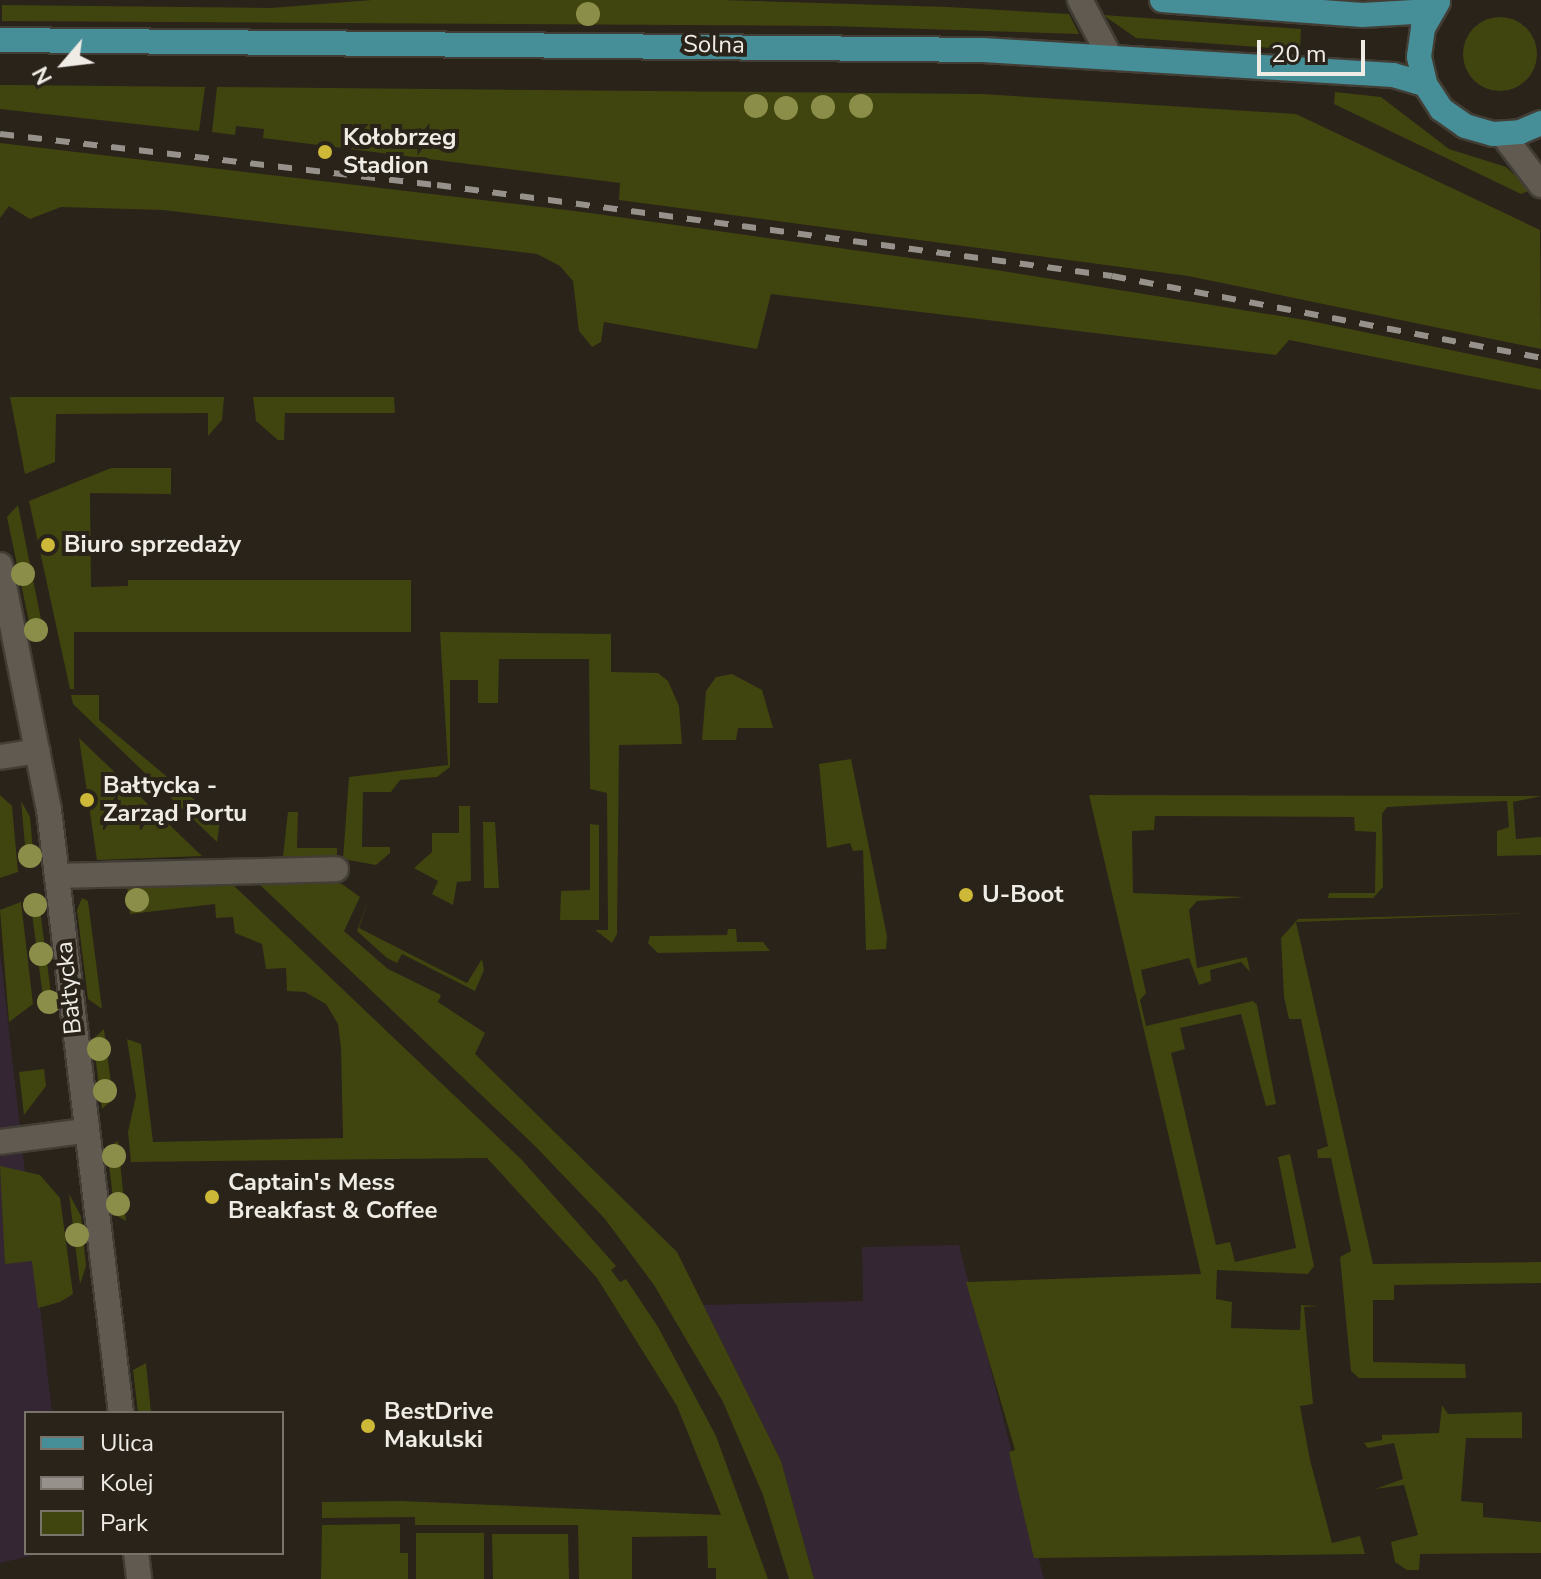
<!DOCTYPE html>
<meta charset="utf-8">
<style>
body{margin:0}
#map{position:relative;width:1541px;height:1579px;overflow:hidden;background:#29231a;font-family:"Nunito Sans",sans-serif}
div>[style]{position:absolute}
.industrial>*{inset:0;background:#342632}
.green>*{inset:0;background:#40440f}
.round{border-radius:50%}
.roads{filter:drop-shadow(2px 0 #423e36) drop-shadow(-2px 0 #423e36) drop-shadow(0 2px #423e36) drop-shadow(0 -2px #423e36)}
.minor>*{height:24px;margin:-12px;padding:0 12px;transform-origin:12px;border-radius:12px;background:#605a50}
.major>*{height:24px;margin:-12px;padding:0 12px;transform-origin:12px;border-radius:12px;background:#478f98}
.rail>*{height:6px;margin-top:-3px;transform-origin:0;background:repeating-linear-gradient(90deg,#96918a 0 14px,transparent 0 28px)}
.trees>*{width:24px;height:24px;margin:-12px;border-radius:50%;background:#8b8e49}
.dots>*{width:22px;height:22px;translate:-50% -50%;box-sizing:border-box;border:4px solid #29231a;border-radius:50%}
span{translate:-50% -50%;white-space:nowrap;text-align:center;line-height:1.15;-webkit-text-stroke:8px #29231a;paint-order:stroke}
.street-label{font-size:24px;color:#efebe5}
.poi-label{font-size:24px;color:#efebe5;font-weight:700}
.left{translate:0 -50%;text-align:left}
.legend{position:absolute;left:24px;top:1411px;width:260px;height:144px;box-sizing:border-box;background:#29231a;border:2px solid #78736b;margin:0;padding:10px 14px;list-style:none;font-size:24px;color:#efebe5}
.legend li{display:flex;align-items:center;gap:16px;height:40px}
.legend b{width:40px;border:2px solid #78736b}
.north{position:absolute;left:24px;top:24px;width:80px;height:80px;-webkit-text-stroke:6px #29231a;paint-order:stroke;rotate:242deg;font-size:22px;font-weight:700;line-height:32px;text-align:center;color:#efebe5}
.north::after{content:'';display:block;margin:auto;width:28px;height:36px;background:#efebe5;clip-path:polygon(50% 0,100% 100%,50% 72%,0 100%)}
.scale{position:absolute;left:1257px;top:40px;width:108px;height:36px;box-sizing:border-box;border:4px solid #efebe5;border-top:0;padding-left:10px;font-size:24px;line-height:28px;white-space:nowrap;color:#efebe5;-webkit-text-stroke:6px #29231a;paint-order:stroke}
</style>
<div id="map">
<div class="industrial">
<i style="clip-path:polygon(0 950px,52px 1413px,26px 1413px,26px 1553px,43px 1553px,0 1563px)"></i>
<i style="clip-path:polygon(959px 1245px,1044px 1579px,814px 1579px,781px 1461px,703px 1305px,863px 1301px,862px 1247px)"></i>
</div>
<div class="green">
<i style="clip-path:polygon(372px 0,723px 0,948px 7px,1069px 14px,1079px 34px,830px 26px,2px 21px,2px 5px,271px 8px)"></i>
<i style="clip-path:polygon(1103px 15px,1301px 29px,1300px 50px,1136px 38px)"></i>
<i class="round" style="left:1463px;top:17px;width:74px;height:74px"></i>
<i style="clip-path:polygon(0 85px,15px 85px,205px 87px,199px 131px,0 109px)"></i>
<i style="clip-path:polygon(217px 87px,982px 94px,1296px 114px,1540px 230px,1541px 349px,1188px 276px,619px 200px,620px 183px,263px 138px,264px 129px,236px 126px,235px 135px,212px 132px)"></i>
<i style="clip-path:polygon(1335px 92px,1381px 97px,1449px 149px,1506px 167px,1531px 190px,1521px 194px,1334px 104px)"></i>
<i style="clip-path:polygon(0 143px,583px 212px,996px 270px,1311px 321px,1541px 369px,1541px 390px,1289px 340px,1276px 355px,771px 294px,757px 349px,604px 322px,601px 342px,592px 347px,579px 331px,573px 281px,560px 266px,537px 254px,163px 210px,61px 207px,30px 219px,9px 206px,0 218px)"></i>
<i style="clip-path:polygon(10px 397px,224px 397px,222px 420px,208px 436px,208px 413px,56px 414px,55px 462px,25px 474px)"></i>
<i style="clip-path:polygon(253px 397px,394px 397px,395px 413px,285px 413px,284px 440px,278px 440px,256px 421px)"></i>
<i style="clip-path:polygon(111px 468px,171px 468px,171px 494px,90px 493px,91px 587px,128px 586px,128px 580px,411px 580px,411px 632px,74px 632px,74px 689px,70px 689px,29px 501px)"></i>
<i style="clip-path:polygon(18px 505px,45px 639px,33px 641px,7px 517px)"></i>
<i style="clip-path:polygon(440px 632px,611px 634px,611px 672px,658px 673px,668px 681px,679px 706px,682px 744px,619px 745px,617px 934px,612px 943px,595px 930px,608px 930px,607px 793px,590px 789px,589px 659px,499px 659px,498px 703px,478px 703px,478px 680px,450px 680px,450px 767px,437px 777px,400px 780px,391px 792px,363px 792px,362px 847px,390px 847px,390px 853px,376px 865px,343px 859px,349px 777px,448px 765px)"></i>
<i style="clip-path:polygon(732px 674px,762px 690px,773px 728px,738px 728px,736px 740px,702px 740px,706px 691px,716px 677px)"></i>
<i style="clip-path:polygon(71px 695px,99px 695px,99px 720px,220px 821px,217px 842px,73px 704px)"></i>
<i style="clip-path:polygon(79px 738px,202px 856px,97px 860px)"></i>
<i style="clip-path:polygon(851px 759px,887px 936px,886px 949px,866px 950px,863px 850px,853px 851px,850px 843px,827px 848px,819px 764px)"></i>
<i style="clip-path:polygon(0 795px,12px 806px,18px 872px,0 878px)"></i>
<i style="clip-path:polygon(1089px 795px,1541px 796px,1513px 802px,1516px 839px,1541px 837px,1541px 855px,1497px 856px,1497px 831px,1509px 827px,1507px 801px,1387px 807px,1382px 814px,1383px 887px,1373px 898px,1328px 898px,1329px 893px,1375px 893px,1376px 832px,1355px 831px,1354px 817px,1155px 816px,1154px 830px,1132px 831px,1133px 893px,1245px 897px,1197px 901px,1189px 910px,1197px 968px,1247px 957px,1250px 972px,1241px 962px,1210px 970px,1211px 981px,1199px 985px,1189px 958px,1141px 970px,1146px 993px,1140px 1000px,1146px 1026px,1253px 1001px,1257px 1005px,1276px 1104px,1266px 1106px,1241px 1014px,1180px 1028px,1185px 1049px,1171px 1053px,1216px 1245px,1230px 1242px,1235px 1262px,1296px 1248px,1278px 1157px,1290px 1154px,1314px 1266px,1308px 1274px,1217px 1270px,1216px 1299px,1232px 1302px,1231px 1328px,1300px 1330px,1301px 1305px,1318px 1306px,1304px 1307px,1313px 1404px,1300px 1406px,1310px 1460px,1332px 1543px,1360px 1536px,1365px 1554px,1034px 1558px,1009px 1452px,1015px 1450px,966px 1282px,1201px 1274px)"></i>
<i style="clip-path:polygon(21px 801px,30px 817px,34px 863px,27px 867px)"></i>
<i style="clip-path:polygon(459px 806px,470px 806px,471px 881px,457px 882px,453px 905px,432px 894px,438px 881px,414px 868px,432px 852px,432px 833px,459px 833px)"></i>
<i style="clip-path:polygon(288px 812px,298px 812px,297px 848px,337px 848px,337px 857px,283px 856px)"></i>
<i style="clip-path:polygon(495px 822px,499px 888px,484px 888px,483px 822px)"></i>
<i style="clip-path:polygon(590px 824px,599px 825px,599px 920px,560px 920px,561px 891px,590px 890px)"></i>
<i style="clip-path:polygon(313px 878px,342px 884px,360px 897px,344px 931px,388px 969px,441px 995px,438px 1002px,485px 1033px,475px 1054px,677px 1252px,781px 1461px,814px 1579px,789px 1579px,763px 1495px,723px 1402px,654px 1285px,605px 1219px,535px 1146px,257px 882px)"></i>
<i style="clip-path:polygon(230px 882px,521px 1159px,616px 1266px,611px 1270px,620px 1282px,626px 1279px,658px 1327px,716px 1436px,768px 1579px,716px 1579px,716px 1568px,708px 1568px,707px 1536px,632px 1537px,632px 1579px,579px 1579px,578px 1525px,415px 1525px,415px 1517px,322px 1518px,322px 1502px,402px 1501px,721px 1515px,677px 1406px,597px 1278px,487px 1158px,131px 1162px,128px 1132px,136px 1096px,127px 1039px,141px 1044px,153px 1142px,343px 1138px,341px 1048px,338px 1024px,326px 1004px,305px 992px,287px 991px,286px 968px,266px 969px,262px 944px,235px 933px,233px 917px,216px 918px,215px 904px,130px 914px,127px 886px)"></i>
<i style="clip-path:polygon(38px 895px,53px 1008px,45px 1013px,30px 898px)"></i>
<i style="clip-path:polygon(82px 898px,88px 901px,102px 1009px,88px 999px,77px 910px)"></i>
<i style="clip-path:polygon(368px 901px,359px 928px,455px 977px,467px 983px,482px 959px,484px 970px,475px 991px,402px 954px,397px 963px,387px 958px,357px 931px)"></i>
<i style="clip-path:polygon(21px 902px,33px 1004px,9px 1022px,0 910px)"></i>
<i style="clip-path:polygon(1541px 913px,1296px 922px,1373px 1264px,1541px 1262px,1541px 1283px,1394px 1285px,1394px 1300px,1373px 1300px,1373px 1362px,1465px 1364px,1466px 1378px,1359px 1378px,1351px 1371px,1340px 1257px,1351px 1251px,1331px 1158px,1318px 1158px,1317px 1150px,1328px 1146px,1301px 1019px,1289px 1019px,1284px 997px,1281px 938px,1298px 919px)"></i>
<i style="clip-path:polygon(728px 929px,736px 929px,737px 942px,763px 942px,770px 951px,658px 953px,648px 943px,650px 936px,727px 935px)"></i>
<i style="clip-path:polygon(104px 1029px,113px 1099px,102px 1109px,93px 1039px)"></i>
<i style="clip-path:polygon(44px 1069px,46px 1086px,24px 1115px,19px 1072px)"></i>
<i style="clip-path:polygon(118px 1141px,126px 1221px,115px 1215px,107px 1148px)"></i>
<i style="clip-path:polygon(0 1166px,40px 1175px,60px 1198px,73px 1294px,60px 1302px,38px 1308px,32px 1261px,5px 1264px)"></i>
<i style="clip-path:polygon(69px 1194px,81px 1216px,86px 1266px,80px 1284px)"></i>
<i style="clip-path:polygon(146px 1363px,151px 1413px,138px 1413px,133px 1370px)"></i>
<i style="clip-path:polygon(1442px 1405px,1448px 1414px,1522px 1412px,1522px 1438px,1466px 1438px,1461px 1501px,1483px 1503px,1483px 1517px,1541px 1522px,1541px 1553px,1420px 1554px,1419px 1570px,1407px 1570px,1395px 1562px,1391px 1542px,1418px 1535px,1404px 1485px,1375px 1489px,1403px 1479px,1394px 1443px,1368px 1448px,1364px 1443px,1382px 1440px,1382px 1435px,1439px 1433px)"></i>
<i style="clip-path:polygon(400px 1524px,400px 1553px,408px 1553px,408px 1579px,321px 1579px,322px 1525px)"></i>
<i style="clip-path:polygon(416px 1533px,484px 1533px,484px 1579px,416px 1579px)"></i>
<i style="clip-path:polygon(492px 1534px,568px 1534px,569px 1579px,493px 1579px)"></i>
</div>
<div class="roads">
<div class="minor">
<i style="left:1080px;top:0;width:62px;rotate:62.2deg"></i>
<i style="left:1503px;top:135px;width:63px;rotate:52.8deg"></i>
<i style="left:0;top:565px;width:250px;rotate:78.7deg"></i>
<i style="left:49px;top:810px;width:607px;rotate:83.19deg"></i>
<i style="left:0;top:757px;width:38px;rotate:-9deg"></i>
<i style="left:57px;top:876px;width:279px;rotate:-1.4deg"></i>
<i style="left:0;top:1142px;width:85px;rotate:-7.5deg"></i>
<i style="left:136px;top:1553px;width:26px;rotate:83deg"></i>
</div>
<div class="major">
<i style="left:1162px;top:0;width:201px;rotate:4.3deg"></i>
<i style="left:1362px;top:15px;width:69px;rotate:-3.3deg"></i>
<i style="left:1438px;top:2px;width:30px;rotate:120deg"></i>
<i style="left:1423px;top:28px;width:29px;rotate:98deg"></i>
<i style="left:1419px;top:57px;width:28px;rotate:77deg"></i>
<i style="left:1425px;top:84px;width:30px;rotate:57deg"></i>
<i style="left:1441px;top:109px;width:29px;rotate:35deg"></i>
<i style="left:1465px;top:126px;width:29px;rotate:16deg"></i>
<i style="left:1493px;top:134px;width:27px;rotate:-4deg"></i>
<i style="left:1520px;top:132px;width:23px;rotate:-23deg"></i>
<i style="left:0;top:40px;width:983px;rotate:0.58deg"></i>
<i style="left:983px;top:50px;width:411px;rotate:3.5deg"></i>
<i style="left:1393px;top:75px;width:33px;rotate:16deg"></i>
</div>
</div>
<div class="rail">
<i style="left:0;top:134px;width:440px;rotate:6.7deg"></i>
<i style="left:437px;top:185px;width:681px;rotate:7.68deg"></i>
<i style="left:1112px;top:276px;width:437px;rotate:10.8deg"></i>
</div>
<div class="trees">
<i style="left:588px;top:14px"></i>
<i style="left:756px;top:106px"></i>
<i style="left:861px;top:106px"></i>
<i style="left:823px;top:107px"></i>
<i style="left:786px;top:108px"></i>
<i style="left:23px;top:574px"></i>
<i style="left:36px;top:630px"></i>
<i style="left:30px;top:856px"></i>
<i style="left:137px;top:900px"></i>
<i style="left:35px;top:905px"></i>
<i style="left:41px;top:954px"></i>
<i style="left:49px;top:1002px"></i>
<i style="left:99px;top:1049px"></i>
<i style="left:105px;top:1091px"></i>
<i style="left:114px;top:1156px"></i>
<i style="left:118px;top:1204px"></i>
<i style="left:77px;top:1235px"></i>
</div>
<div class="dots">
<i style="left:325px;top:152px;background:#ceb837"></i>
<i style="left:48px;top:545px;background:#ceb837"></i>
<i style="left:87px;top:800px;background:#ceb837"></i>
<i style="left:966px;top:895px;background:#ceb837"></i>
<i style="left:212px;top:1197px;background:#ceb837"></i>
<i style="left:368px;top:1426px;background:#ceb837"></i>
</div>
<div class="street-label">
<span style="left:714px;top:45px;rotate:1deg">Solna</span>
<span style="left:69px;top:988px;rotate:-96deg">Bałtycka</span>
</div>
<div class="poi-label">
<span class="left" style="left:343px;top:152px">Kołobrzeg<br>Stadion</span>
<span class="left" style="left:64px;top:545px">Biuro sprzedaży</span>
<span class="left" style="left:103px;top:800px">Bałtycka -<br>Zarząd Portu</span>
<span class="left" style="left:982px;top:895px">U-Boot</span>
<span class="left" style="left:228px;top:1197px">Captain's Mess<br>Breakfast &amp; Coffee</span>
<span class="left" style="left:384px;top:1426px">BestDrive<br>Makulski</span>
</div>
<ul class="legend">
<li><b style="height:10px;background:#478f98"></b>Ulica</li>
<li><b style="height:10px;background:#96918a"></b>Kolej</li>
<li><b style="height:22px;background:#40440f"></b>Park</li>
</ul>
<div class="north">N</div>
<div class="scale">20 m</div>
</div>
